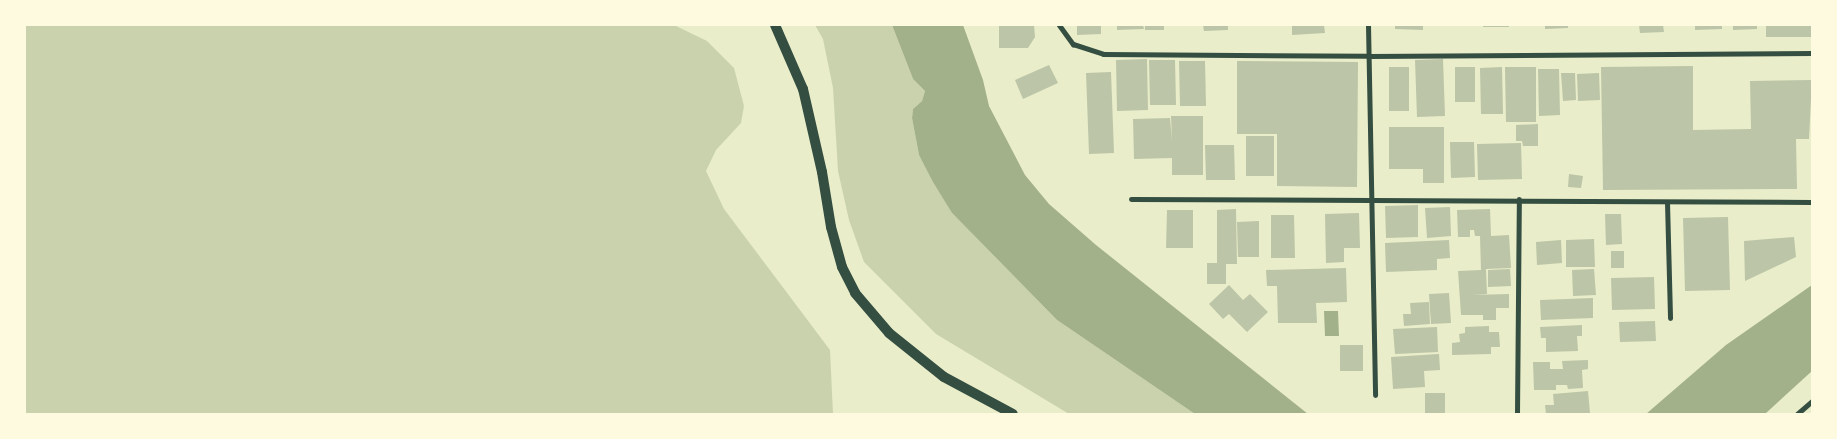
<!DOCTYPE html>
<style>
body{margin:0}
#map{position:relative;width:1837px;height:439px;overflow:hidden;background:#e9edc9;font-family:Mulish,sans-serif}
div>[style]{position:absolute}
.green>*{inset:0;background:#cad2ad}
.water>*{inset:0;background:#a3b18a}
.building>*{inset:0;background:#bcc5a7}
.minor>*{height:5px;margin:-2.5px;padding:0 2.5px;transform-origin:2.5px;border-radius:2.5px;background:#344e41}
.secondary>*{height:10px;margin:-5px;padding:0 5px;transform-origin:5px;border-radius:5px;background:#344e41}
span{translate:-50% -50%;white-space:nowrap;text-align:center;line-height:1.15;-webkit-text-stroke:4px #fefae0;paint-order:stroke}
.frame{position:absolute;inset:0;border:26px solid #fefae0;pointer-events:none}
</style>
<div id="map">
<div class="green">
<i style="clip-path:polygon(25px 25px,674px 25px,707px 41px,734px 68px,744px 106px,741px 123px,716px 150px,706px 171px,724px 209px,830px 350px,833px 414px,25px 414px)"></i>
<i style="clip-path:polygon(815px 25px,892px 25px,913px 79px,925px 91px,922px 101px,913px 109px,912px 118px,919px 155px,952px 213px,1057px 320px,1195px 414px,1069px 414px,936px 334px,864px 262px,849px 220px,838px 171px,833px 88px,823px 39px)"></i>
</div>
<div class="water">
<i style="clip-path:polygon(892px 25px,963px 25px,983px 80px,989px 106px,1025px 175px,1049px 204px,1096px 245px,1308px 414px,1195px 414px,1057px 320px,952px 213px,933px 182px,919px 155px,912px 118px,913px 109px,922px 101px,925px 91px,913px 79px)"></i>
<i style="clip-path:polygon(1812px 285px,1812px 371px,1765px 414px,1646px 414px,1726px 345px)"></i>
<i style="clip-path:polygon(1324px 311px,1338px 311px,1339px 336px,1325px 336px)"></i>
</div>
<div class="building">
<i style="clip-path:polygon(999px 25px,1034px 25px,1035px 37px,1028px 48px,999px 48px)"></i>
<i style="clip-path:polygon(1077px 25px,1101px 25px,1101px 34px,1077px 35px)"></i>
<i style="clip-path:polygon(1117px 25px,1143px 25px,1144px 29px,1117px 30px)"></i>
<i style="clip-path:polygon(1145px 25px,1164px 25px,1164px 30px,1145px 30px)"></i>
<i style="clip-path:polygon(1203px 25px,1228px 25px,1228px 30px,1204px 31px)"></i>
<i style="clip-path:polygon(1292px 25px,1324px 25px,1325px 33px,1292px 35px)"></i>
<i style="clip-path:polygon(1395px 25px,1423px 25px,1423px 30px,1395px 29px)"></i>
<i style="clip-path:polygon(1483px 25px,1509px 25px,1509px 27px,1483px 27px)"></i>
<i style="clip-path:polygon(1545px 25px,1568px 25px,1568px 28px,1545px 29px)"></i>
<i style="clip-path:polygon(1639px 25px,1663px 25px,1664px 32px,1640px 33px)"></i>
<i style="clip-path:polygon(1695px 25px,1722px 25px,1722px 29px,1695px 30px)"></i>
<i style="clip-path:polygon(1733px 25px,1757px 25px,1757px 29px,1733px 30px)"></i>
<i style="clip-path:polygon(1766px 25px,1812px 25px,1812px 37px,1766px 37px)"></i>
<i style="clip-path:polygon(1147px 59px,1148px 110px,1117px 111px,1116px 60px)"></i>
<i style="clip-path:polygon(1443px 59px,1445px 116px,1417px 117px,1415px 60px)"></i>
<i style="clip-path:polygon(1149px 60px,1175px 60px,1176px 105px,1150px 105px)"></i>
<i style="clip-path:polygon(1179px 61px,1205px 61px,1206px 106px,1180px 106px)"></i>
<i style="clip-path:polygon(1237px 61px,1358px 62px,1357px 187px,1277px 186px,1277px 134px,1237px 134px)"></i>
<i style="clip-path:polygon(1049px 65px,1058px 83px,1023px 99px,1015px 80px)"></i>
<i style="clip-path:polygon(1693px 66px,1693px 130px,1751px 129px,1750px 81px,1812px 80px,1809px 139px,1796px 139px,1797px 189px,1603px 190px,1601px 67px)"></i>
<i style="clip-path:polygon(1389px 67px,1409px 67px,1409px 111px,1389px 111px)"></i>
<i style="clip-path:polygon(1455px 67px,1475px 67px,1475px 102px,1455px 102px)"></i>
<i style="clip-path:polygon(1502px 67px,1503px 114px,1481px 114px,1480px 68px)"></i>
<i style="clip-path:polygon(1505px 67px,1536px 67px,1536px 122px,1506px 122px)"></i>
<i style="clip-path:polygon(1538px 69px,1559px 69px,1560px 115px,1539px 116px)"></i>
<i style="clip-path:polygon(1111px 72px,1114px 153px,1089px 154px,1086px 73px)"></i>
<i style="clip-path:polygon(1561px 73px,1575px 73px,1576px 100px,1563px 101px)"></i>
<i style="clip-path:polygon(1599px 73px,1600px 100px,1578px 101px,1577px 74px)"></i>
<i style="clip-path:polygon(1171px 116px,1203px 116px,1203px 175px,1172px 175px,1172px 158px,1134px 159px,1133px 119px,1170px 118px,1172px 141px)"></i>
<i style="clip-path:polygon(1538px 124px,1538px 146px,1523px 146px,1522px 141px,1516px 141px,1516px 125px)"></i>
<i style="clip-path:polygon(1389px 127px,1444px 127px,1444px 183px,1423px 183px,1423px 169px,1389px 169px)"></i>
<i style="clip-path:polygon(1246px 136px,1274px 136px,1274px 176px,1246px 176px)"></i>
<i style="clip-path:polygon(1450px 142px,1474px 142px,1475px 177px,1451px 178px)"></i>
<i style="clip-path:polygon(1521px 143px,1522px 179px,1478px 180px,1477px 144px)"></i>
<i style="clip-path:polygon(1205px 145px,1234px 145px,1235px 180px,1206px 180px)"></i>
<i style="clip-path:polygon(1569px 174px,1583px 176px,1581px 188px,1568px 187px)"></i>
<i style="clip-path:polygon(1418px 205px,1418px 237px,1386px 238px,1385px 206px)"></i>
<i style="clip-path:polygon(1450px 207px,1451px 236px,1427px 238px,1425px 208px)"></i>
<i style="clip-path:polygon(1236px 209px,1237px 264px,1226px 264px,1226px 284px,1207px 284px,1207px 263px,1217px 263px,1217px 210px)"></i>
<i style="clip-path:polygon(1490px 209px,1491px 236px,1509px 235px,1511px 268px,1486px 269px,1487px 294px,1472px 295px,1509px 294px,1509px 308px,1496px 308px,1496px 320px,1483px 320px,1483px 315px,1461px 315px,1458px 271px,1481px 270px,1480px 236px,1475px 236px,1474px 230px,1470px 230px,1470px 237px,1458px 237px,1457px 210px)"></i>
<i style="clip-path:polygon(1167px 210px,1193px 210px,1193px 248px,1166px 248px)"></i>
<i style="clip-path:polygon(1359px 213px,1360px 248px,1344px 248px,1344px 262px,1326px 263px,1325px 214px)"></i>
<i style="clip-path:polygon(1605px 214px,1621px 214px,1622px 244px,1606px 245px)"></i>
<i style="clip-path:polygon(1271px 215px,1294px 215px,1295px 258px,1271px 258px)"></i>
<i style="clip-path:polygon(1728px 217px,1730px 290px,1685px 291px,1683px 218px)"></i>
<i style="clip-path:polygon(1259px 221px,1259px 257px,1238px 257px,1237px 222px)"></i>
<i style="clip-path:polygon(1794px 237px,1796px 257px,1745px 281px,1744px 241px)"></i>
<i style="clip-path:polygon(1594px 239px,1595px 267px,1566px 267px,1566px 240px)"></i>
<i style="clip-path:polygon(1449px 240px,1450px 258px,1437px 259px,1437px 270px,1386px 272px,1385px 243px)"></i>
<i style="clip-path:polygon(1561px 240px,1562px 263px,1537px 265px,1536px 242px)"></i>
<i style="clip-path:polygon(1611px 251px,1624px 251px,1624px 268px,1611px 268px)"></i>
<i style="clip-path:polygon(1346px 268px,1347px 302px,1316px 303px,1317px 323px,1278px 323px,1277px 286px,1267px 286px,1266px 270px)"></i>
<i style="clip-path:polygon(1510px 269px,1511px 286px,1488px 287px,1488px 270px)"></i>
<i style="clip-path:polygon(1594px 269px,1596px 295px,1573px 296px,1572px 270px)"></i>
<i style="clip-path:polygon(1654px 277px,1655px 309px,1612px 310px,1611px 278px)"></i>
<i style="clip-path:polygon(1229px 285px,1243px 300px,1250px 294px,1268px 312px,1247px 332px,1229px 314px,1223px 319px,1209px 304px)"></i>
<i style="clip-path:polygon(1449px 293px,1451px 323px,1431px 324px,1429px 294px)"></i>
<i style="clip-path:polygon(1593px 298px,1593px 318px,1541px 320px,1540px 300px)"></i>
<i style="clip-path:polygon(1429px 302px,1430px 324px,1404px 326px,1403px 314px,1411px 314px,1410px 303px)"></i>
<i style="clip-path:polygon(1655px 321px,1656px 341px,1620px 342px,1619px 322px)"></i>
<i style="clip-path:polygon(1582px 325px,1582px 336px,1577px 336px,1578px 351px,1546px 352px,1546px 338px,1541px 338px,1540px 327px)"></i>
<i style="clip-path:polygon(1489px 326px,1489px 332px,1499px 332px,1500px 347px,1491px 347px,1491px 354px,1452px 355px,1452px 343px,1460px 342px,1459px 334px,1465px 333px,1465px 327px)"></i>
<i style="clip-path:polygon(1437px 327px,1438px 352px,1395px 354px,1393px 329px)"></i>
<i style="clip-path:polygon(1340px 345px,1363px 345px,1363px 371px,1340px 371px)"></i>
<i style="clip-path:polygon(1439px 354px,1440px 370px,1424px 371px,1425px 387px,1393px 389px,1391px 357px)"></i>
<i style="clip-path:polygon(1588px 360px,1588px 369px,1582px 370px,1583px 388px,1568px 389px,1567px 385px,1556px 385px,1556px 390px,1534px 390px,1533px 362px,1550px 362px,1550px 369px,1563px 369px,1562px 361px)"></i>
<i style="clip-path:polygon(1588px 391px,1590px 413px,1546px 414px,1545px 405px,1554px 405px,1553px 394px)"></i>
<i style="clip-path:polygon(1425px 393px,1445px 393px,1445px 414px,1425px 414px)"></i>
</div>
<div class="minor">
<i style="left:1059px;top:25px;width:24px;rotate:54deg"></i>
<i style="left:1073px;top:44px;width:32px;rotate:18deg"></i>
<i style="left:1103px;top:54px;width:266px;rotate:0.4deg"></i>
<i style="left:1369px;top:56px;width:443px;rotate:-0.4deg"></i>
<i style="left:1368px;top:25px;width:370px;rotate:88.9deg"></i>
<i style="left:1131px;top:199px;width:681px;rotate:0.25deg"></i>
<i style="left:1667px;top:202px;width:116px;rotate:88.5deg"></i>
<i style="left:1517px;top:414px;width:215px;rotate:-89.5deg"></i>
<i style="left:1797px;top:414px;width:20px;rotate:-41deg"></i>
</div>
<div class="secondary">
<i style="left:775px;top:25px;width:70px;rotate:66.4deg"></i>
<i style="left:803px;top:89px;width:85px;rotate:77.1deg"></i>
<i style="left:822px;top:172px;width:56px;rotate:80.7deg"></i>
<i style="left:831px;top:227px;width:41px;rotate:74.6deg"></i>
<i style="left:842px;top:267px;width:29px;rotate:63deg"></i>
<i style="left:855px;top:293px;width:52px;rotate:49.6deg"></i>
<i style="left:889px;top:333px;width:70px;rotate:38.7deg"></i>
<i style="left:944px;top:377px;width:78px;rotate:28.2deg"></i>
</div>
<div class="frame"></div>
</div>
